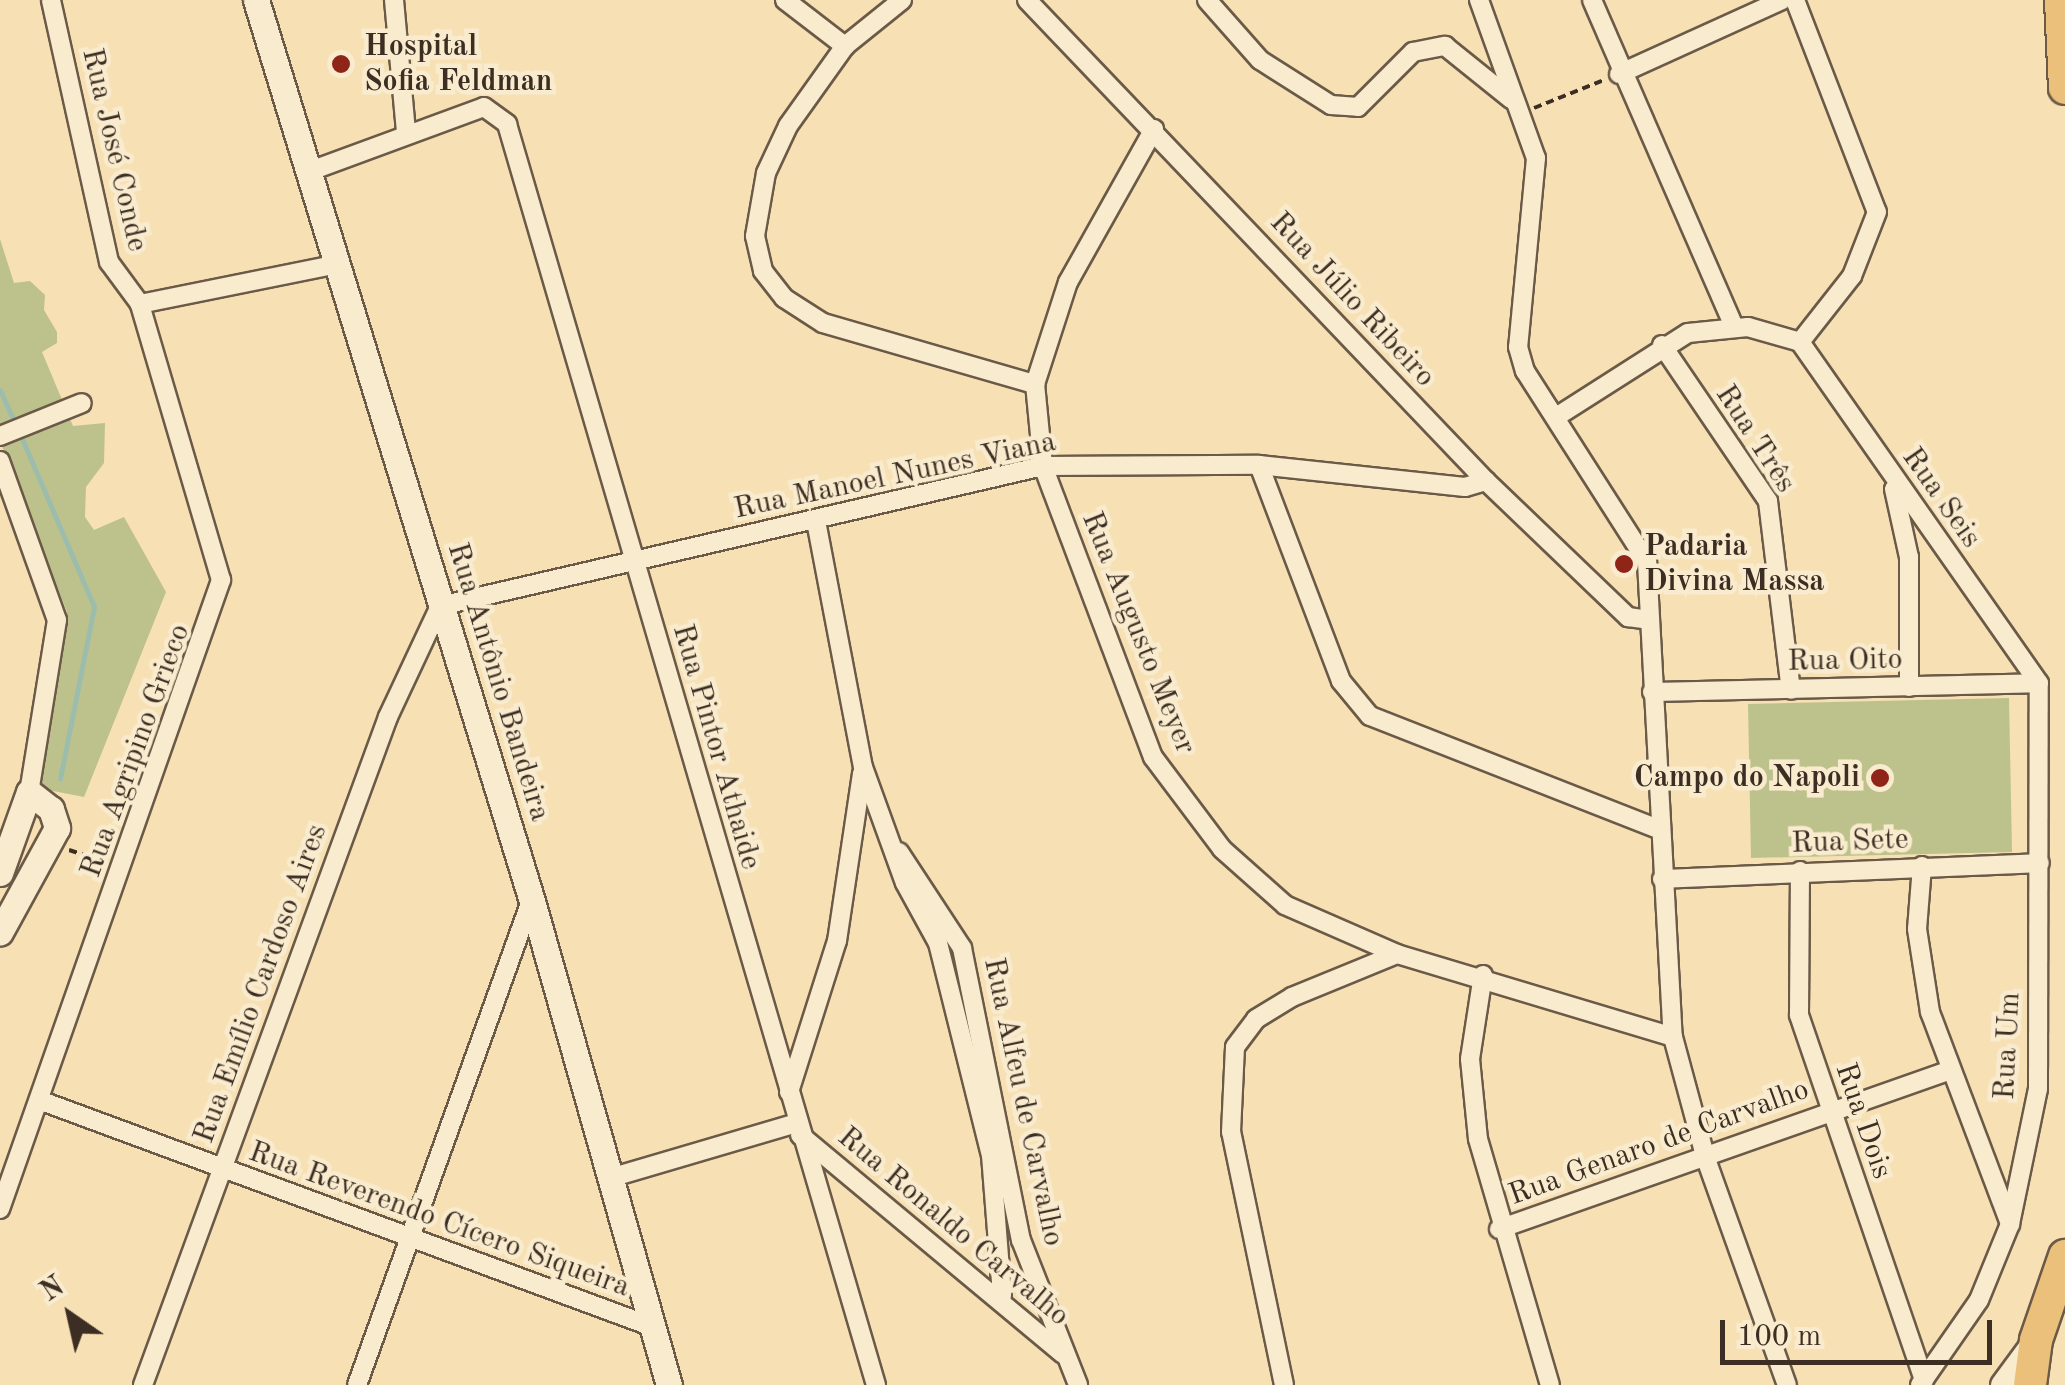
<!DOCTYPE html>
<meta charset="utf-8">
<style>
body{margin:0}
#map{position:relative;width:2065px;height:1385px;overflow:hidden;background:#f6e0b4;font-family:"Old Standard TT",serif}
div>[style]{position:absolute}
.green>*{inset:0;background:#bdc28c}
.stream>*{height:5px;margin:-2.5px;padding:0 2.5px;transform-origin:2.5px;border-radius:2.5px;background:#9dbdac}
.path>*{height:4px;margin-top:-2px;transform-origin:0;background:repeating-linear-gradient(90deg,#3d2e24 0 8px,transparent 0 13px)}
.roads{filter:drop-shadow(2px 0 #6b5a48) drop-shadow(-2px 0 #6b5a48) drop-shadow(0 2px #6b5a48) drop-shadow(0 -2px #6b5a48)}
.street>*{height:18px;margin:-9px;padding:0 9px;transform-origin:9px;border-radius:9px;background:#f9ebce}
.secondary>*{height:25px;margin:-12.5px;padding:0 12.5px;transform-origin:12.5px;border-radius:12.5px;background:#f9ebce}
.highway>*{height:32px;margin:-16px;padding:0 16px;transform-origin:16px;border-radius:16px;background:#ebc07a}
.dots>*{width:28px;height:28px;translate:-50% -50%;box-sizing:border-box;border:5px solid #f9ebce;border-radius:50%}
span{translate:-50% -50%;white-space:nowrap;text-align:center;line-height:1.15;-webkit-text-stroke:9px #f9ebce;paint-order:stroke}
.poi-label{font-size:30px;color:#3d2e24;font-weight:700}
.left{translate:0 -50%;text-align:left}
.right{translate:-100% -50%;text-align:right}
.street-label{font-size:30px;color:#3d2e24}
.north{position:absolute;left:20px;top:1265px;width:100px;height:100px;-webkit-text-stroke:8px #f9ebce;paint-order:stroke;rotate:326deg;font-size:28px;font-weight:700;line-height:40px;text-align:center;color:#3d2e24}
.north::after{content:'';display:block;margin:auto;width:35px;height:45px;background:#3d2e24;clip-path:polygon(50% 0,100% 100%,50% 72%,0 100%)}
.scale{position:absolute;left:1720px;top:1320px;width:272px;height:45px;box-sizing:border-box;border:5px solid #3d2e24;border-top:0;padding-left:12px;font-size:30px;line-height:35px;white-space:nowrap;color:#3d2e24;-webkit-text-stroke:8px #f9ebce;paint-order:stroke}
</style>
<div id="map">
<div class="green">
<i style="clip-path:polygon(0 239px,14px 283px,30px 281px,45px 295px,44px 310px,57px 332px,57px 343px,42px 352px,73px 426px,105px 423px,104px 463px,86px 487px,85px 517px,94px 530px,124px 517px,166px 592px,84px 797px,48px 790px,34px 777px,67px 612px,0 441px)"></i>
<i style="clip-path:polygon(2009px 698px,2012px 852px,1751px 858px,1748px 704px)"></i>
</div>
<div class="stream">
<i style="left:0;top:390px;width:36px;rotate:66deg"></i>
<i style="left:20px;top:434px;width:188px;rotate:66.8deg"></i>
<i style="left:94px;top:607px;width:175px;rotate:101.2deg"></i>
</div>
<div class="path">
<i style="left:1534px;top:108px;width:75px;rotate:-21.8deg"></i>
<i style="left:69px;top:850px;width:36px;rotate:18deg"></i>
</div>
<div class="roads">
<div class="street">
<i style="left:394px;top:0;width:133px;rotate:84.8deg"></i>
<i style="left:785px;top:0;width:76px;rotate:37.5deg"></i>
<i style="left:902px;top:0;width:73px;rotate:141.1deg"></i>
<i style="left:845px;top:46px;width:98px;rotate:125.5deg"></i>
<i style="left:788px;top:126px;width:52px;rotate:115.1deg"></i>
<i style="left:766px;top:173px;width:64px;rotate:99.9deg"></i>
<i style="left:755px;top:236px;width:36px;rotate:77deg"></i>
<i style="left:763px;top:271px;width:34px;rotate:52deg"></i>
<i style="left:784px;top:298px;width:46px;rotate:32.7deg"></i>
<i style="left:823px;top:323px;width:221px;rotate:16.1deg"></i>
<i style="left:1027px;top:0;width:665px;rotate:46.34deg"></i>
<i style="left:1486px;top:481px;width:197px;rotate:43.8deg"></i>
<i style="left:1628px;top:617px;width:21px;rotate:8deg"></i>
<i style="left:1207px;top:0;width:80px;rotate:48.5deg"></i>
<i style="left:1260px;top:60px;width:84px;rotate:32.4deg"></i>
<i style="left:1331px;top:105px;width:27px;rotate:4deg"></i>
<i style="left:1358px;top:107px;width:78px;rotate:-45deg"></i>
<i style="left:1413px;top:52px;width:33px;rotate:-11deg"></i>
<i style="left:1445px;top:46px;width:85px;rotate:38.8deg"></i>
<i style="left:1479px;top:0;width:168px;rotate:70.2deg"></i>
<i style="left:1536px;top:158px;width:190px;rotate:95.4deg"></i>
<i style="left:1518px;top:347px;width:25px;rotate:74deg"></i>
<i style="left:1525px;top:371px;width:227px;rotate:57.4deg"></i>
<i style="left:1647px;top:562px;width:476px;rotate:86.9deg"></i>
<i style="left:1673px;top:1037px;width:126px;rotate:74.9deg"></i>
<i style="left:1706px;top:1159px;width:240px;rotate:70.3deg"></i>
<i style="left:1592px;top:0;width:356px;rotate:66.5deg"></i>
<i style="left:1795px;top:0;width:227px;rotate:68.9deg"></i>
<i style="left:1877px;top:212px;width:69px;rotate:111.3deg"></i>
<i style="left:1852px;top:276px;width:84px;rotate:128.2deg"></i>
<i style="left:1619px;top:74px;width:179px;rotate:-24.4deg"></i>
<i style="left:1154px;top:129px;width:176px;rotate:119.3deg"></i>
<i style="left:1068px;top:282px;width:107px;rotate:107.9deg"></i>
<i style="left:1035px;top:384px;width:82px;rotate:84.4deg"></i>
<i style="left:1043px;top:466px;width:311px;rotate:69.3deg"></i>
<i style="left:1153px;top:757px;width:115px;rotate:53.1deg"></i>
<i style="left:1222px;top:849px;width:84px;rotate:41.6deg"></i>
<i style="left:1285px;top:905px;width:122px;rotate:23.6deg"></i>
<i style="left:1397px;top:954px;width:288px;rotate:16.7deg"></i>
<i style="left:313px;top:170px;width:182px;rotate:-20.2deg"></i>
<i style="left:484px;top:107px;width:29px;rotate:36deg"></i>
<i style="left:507px;top:124px;width:1314px;rotate:73.69deg"></i>
<i style="left:140px;top:304px;width:202px;rotate:-11.4deg"></i>
<i style="left:1800px;top:342px;width:416px;rotate:55deg"></i>
<i style="left:1662px;top:345px;width:189px;rotate:55.8deg"></i>
<i style="left:1768px;top:501px;width:190px;rotate:83.1deg"></i>
<i style="left:1556px;top:417px;width:156px;rotate:-32.5deg"></i>
<i style="left:1688px;top:333px;width:60px;rotate:-5.7deg"></i>
<i style="left:1748px;top:327px;width:54px;rotate:16.1deg"></i>
<i style="left:0;top:436px;width:88px;rotate:-21.9deg"></i>
<i style="left:0;top:461px;width:169px;rotate:70.3deg"></i>
<i style="left:57px;top:620px;width:174px;rotate:99.2deg"></i>
<i style="left:1259px;top:465px;width:231px;rotate:69.2deg"></i>
<i style="left:1341px;top:681px;width:45px;rotate:50.4deg"></i>
<i style="left:1370px;top:716px;width:307px;rotate:21.4deg"></i>
<i style="left:1894px;top:489px;width:70px;rotate:77.6deg"></i>
<i style="left:1909px;top:557px;width:130px;rotate:90deg"></i>
<i style="left:816px;top:521px;width:250px;rotate:79.2deg"></i>
<i style="left:863px;top:767px;width:123px;rotate:70.1deg"></i>
<i style="left:905px;top:883px;width:68px;rotate:61.2deg"></i>
<i style="left:938px;top:943px;width:219px;rotate:76deg"></i>
<i style="left:991px;top:1155px;width:141px;rotate:85.5deg"></i>
<i style="left:1652px;top:692px;width:387px;rotate:-1.3deg"></i>
<i style="left:899px;top:852px;width:115px;rotate:56.7deg"></i>
<i style="left:962px;top:948px;width:298px;rotate:78.6deg"></i>
<i style="left:1021px;top:1240px;width:156px;rotate:68.5deg"></i>
<i style="left:1922px;top:866px;width:63px;rotate:94.5deg"></i>
<i style="left:1917px;top:929px;width:84px;rotate:81.1deg"></i>
<i style="left:1930px;top:1012px;width:227px;rotate:69.3deg"></i>
<i style="left:1800px;top:871px;width:144px;rotate:90.4deg"></i>
<i style="left:1799px;top:1015px;width:386px;rotate:71.1deg"></i>
<i style="left:1662px;top:879px;width:378px;rotate:-2.4deg"></i>
<i style="left:1483px;top:975px;width:85px;rotate:98.8deg"></i>
<i style="left:1470px;top:1059px;width:80px;rotate:84.3deg"></i>
<i style="left:1478px;top:1139px;width:256px;rotate:73.7deg"></i>
<i style="left:789px;top:1092px;width:158px;rotate:-72.4deg"></i>
<i style="left:837px;top:941px;width:170px;rotate:-81.5deg"></i>
<i style="left:39px;top:1100px;width:655px;rotate:20.29deg"></i>
<i style="left:800px;top:1135px;width:342px;rotate:39.8deg"></i>
<i style="left:613px;top:1177px;width:191px;rotate:-16.4deg"></i>
<i style="left:0;top:1209px;width:667px;rotate:-70.64deg"></i>
<i style="left:221px;top:580px;width:288px;rotate:-106.4deg"></i>
<i style="left:140px;top:304px;width:52px;rotate:-126.4deg"></i>
<i style="left:109px;top:262px;width:268px;rotate:-102.5deg"></i>
<i style="left:1499px;top:1229px;width:479px;rotate:-19.4deg"></i>
<i style="left:143px;top:1385px;width:712px;rotate:-69.86deg"></i>
<i style="left:388px;top:717px;width:123px;rotate:-64.9deg"></i>
<i style="left:440px;top:606px;width:619px;rotate:-13.07deg"></i>
<i style="left:1043px;top:466px;width:216px;rotate:-0.3deg"></i>
<i style="left:1259px;top:465px;width:207px;rotate:6.1deg"></i>
<i style="left:1465px;top:487px;width:22px;rotate:-16deg"></i>
<i style="left:357px;top:1385px;width:514px;rotate:-70.23deg"></i>
<i style="left:1284px;top:1385px;width:258px;rotate:-101.8deg"></i>
<i style="left:1231px;top:1132px;width:85px;rotate:-87.3deg"></i>
<i style="left:1235px;top:1047px;width:35px;rotate:-53deg"></i>
<i style="left:1256px;top:1019px;width:42px;rotate:-31.4deg"></i>
<i style="left:1292px;top:997px;width:113px;rotate:-22.3deg"></i>
<i style="left:1920px;top:1385px;width:103px;rotate:-55.2deg"></i>
<i style="left:1979px;top:1300px;width:82px;rotate:-67.8deg"></i>
<i style="left:2010px;top:1224px;width:138px;rotate:-78.3deg"></i>
<i style="left:2038px;top:1089px;width:406px;rotate:-89.9deg"></i>
</div>
<div class="secondary">
<i style="left:256px;top:0;width:942px;rotate:72.97deg"></i>
<i style="left:532px;top:901px;width:503px;rotate:74.2deg"></i>
<i style="left:0;top:873px;width:86px;rotate:-70.3deg"></i>
<i style="left:29px;top:792px;width:28px;rotate:38deg"></i>
<i style="left:51px;top:809px;width:20px;rotate:72deg"></i>
<i style="left:57px;top:828px;width:119px;rotate:118.7deg"></i>
<i style="left:2003px;top:1385px;width:56px;rotate:-53.7deg"></i>
</div>
<div class="highway">
<i style="left:2061px;top:0;width:88px;rotate:87.4deg"></i>
<i style="left:2030px;top:1385px;width:45px;rotate:-82.4deg"></i>
<i style="left:2036px;top:1340px;width:89px;rotate:-71deg"></i>
</div>
</div>
<div class="dots">
<i style="left:341px;top:64px;background:#8f2418"></i>
<i style="left:1624px;top:564px;background:#8f2418"></i>
<i style="left:1880px;top:778px;background:#8f2418"></i>
</div>
<div class="poi-label">
<span class="left" style="left:364px;top:64px">Hospital<br>Sofia Feldman</span>
<span class="left" style="left:1644px;top:564px">Padaria<br>Divina Massa</span>
<span class="right" style="left:1860px;top:778px">Campo do Napoli</span>
</div>
<div class="street-label">
<span style="left:114px;top:150px;rotate:77deg">Rua José Conde</span>
<span style="left:1352px;top:300px;rotate:47deg">Rua Júlio Ribeiro</span>
<span style="left:1755px;top:439px;rotate:57deg">Rua Três</span>
<span style="left:895px;top:476px;rotate:-12deg">Rua Manoel Nunes Viana</span>
<span style="left:1941px;top:498px;rotate:55deg">Rua Seis</span>
<span style="left:1138px;top:633px;rotate:68deg">Rua Augusto Meyer</span>
<span style="left:1845px;top:661px;rotate:-1deg">Rua Oito</span>
<span style="left:498px;top:682px;rotate:73deg">Rua Antônio Bandeira</span>
<span style="left:716px;top:747px;rotate:74deg">Rua Pintor Athaide</span>
<span style="left:136px;top:751px;rotate:-70deg">Rua Agripino Grieco</span>
<span style="left:1850px;top:842px;rotate:-2deg">Rua Sete</span>
<span style="left:261px;top:984px;rotate:-70deg">Rua Emílio Cardoso Aires</span>
<span style="left:2008px;top:1046px;rotate:-87deg">Rua Um</span>
<span style="left:1023px;top:1102px;rotate:78deg">Rua Alfeu de Carvalho</span>
<span style="left:1863px;top:1121px;rotate:71deg">Rua Dois</span>
<span style="left:1659px;top:1143px;rotate:-20deg">Rua Genaro de Carvalho</span>
<span style="left:439px;top:1220px;rotate:20deg">Rua Reverendo Cícero Siqueira</span>
<span style="left:953px;top:1227px;rotate:40deg">Rua Ronaldo Carvalho</span>
</div>
<div class="north">N</div>
<div class="scale">100 m</div>
</div>
